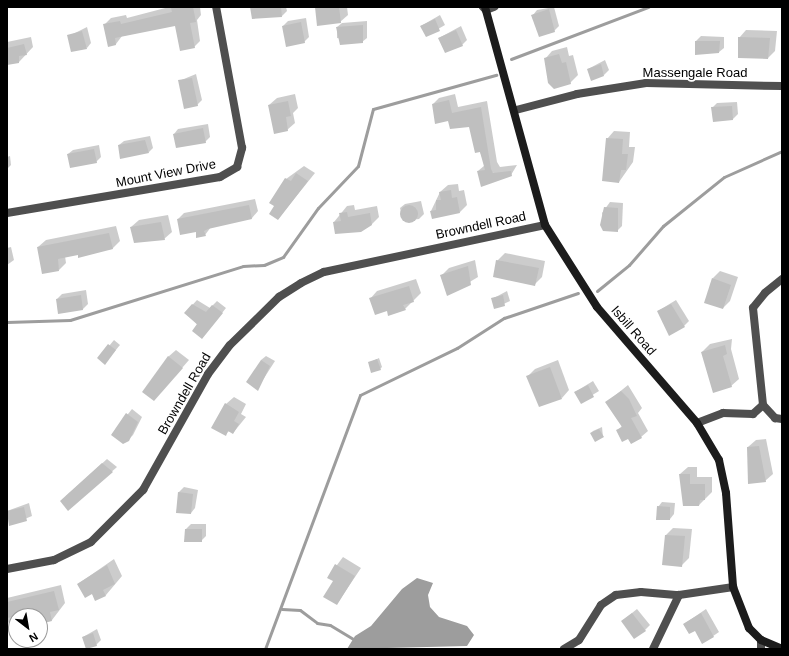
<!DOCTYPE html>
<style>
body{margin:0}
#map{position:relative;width:789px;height:656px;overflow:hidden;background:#fff;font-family:Arial,sans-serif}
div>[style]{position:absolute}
.water>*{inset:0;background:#9d9d9d}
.shadow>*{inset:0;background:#0003}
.stream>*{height:3px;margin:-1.5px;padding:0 1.5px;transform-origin:1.5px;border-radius:1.5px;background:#9d9d9d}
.building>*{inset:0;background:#bfbfbf}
.round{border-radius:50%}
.street>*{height:8px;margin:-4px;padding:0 4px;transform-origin:4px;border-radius:4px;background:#4f4f4f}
.secondary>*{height:8px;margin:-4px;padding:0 4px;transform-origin:4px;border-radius:4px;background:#1c1c1c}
span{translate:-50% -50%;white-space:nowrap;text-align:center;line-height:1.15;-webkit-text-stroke:3.5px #fff;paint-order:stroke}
.street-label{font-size:13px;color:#000}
.frame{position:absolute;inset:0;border:8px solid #000;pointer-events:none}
.north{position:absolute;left:8px;top:608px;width:40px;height:40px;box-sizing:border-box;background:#fff;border:1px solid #999;border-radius:50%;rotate:149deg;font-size:11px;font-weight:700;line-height:16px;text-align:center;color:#000}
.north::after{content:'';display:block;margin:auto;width:14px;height:18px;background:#000;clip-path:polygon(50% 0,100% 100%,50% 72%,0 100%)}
</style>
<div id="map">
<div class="water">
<i style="clip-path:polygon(417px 578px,433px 583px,428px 595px,430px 607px,439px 617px,467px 626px,474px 635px,467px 646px,347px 649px,355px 636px,371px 626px,402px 589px)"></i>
</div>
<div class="shadow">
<i style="clip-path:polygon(169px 7px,200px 7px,201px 15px,197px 20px,200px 41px,194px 47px,175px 25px,122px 36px,116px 44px,109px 46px,105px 24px,111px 18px,126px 15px,127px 18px)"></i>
<i style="clip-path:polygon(251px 7px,286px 7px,287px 11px,282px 16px)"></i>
<i style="clip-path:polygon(316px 7px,347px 7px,348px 15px,340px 22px)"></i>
<i style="clip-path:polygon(554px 7px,559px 26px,554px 31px,533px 15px,537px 10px)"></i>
<i style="clip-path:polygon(440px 15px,445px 25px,426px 36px,421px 26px)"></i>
<i style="clip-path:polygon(306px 18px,309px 37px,304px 42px,283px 26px,288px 21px)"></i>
<i style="clip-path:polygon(367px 21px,367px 38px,362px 42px,337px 38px,337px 27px,342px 23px)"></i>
<i style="clip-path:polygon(461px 26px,467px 40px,462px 45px,439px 38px)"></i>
<i style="clip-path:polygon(87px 27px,91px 43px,87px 48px,69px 36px)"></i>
<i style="clip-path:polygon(746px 30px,777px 31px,775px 51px,768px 58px,739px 38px)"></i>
<i style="clip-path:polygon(701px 36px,724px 37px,724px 48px,719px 52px,696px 54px,696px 41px)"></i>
<i style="clip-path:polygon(31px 37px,33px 47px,19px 62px,7px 64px,7px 42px)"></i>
<i style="clip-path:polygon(567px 47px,569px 56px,573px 55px,578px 75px,570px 83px,545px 59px,552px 51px)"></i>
<i style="clip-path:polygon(605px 60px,609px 70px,604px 75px,588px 69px)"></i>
<i style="clip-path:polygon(196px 74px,202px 100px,197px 105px,179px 81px)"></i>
<i style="clip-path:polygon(295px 94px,298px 108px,293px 113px,295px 123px,287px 130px,269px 105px,277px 98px)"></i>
<i style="clip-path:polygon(455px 94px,458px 107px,487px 101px,497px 162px,500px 167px,517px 165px,511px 175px,478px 171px,485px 165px,470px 126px,449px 120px,433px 104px,439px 98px)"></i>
<i style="clip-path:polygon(737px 102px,738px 114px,733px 119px,712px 108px,717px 103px)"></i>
<i style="clip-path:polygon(208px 124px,210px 137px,205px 142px,174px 134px,178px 129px)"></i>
<i style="clip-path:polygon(614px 131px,630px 132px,629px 147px,635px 147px,633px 162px,619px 182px,607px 139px)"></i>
<i style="clip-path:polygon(150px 136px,153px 148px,149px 152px,119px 145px,124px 141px)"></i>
<i style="clip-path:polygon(99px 145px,101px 157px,96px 162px,68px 154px,73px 150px)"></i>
<i style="clip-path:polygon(10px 156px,11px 165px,7px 169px,7px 157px)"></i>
<i style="clip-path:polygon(304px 166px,315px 173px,278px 219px,275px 206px,286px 179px)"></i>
<i style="clip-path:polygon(458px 184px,459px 191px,464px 190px,467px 205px,460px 212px,431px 211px,440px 192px,448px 185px)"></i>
<i style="clip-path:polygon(255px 199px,258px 211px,252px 218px,211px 227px,205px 235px,178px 219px,184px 213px)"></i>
<i style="clip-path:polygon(421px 201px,424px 214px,419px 219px,403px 221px,400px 208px,405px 204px)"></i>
<i style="clip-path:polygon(610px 202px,623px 203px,622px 226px,617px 231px,604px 230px,602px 213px)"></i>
<i style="clip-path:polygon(354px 205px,355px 210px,377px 206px,379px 217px,372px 224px,334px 222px,347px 206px)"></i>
<i style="clip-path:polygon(168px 215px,172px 232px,164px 239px,131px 227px,139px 220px)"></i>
<i style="clip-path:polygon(116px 226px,120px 241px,112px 249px,65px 256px,66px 263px,59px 270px,38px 247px,46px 240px)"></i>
<i style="clip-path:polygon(11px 247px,14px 260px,7px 265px,7px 248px)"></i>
<i style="clip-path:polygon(505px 253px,545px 261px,542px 277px,534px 285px,497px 261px)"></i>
<i style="clip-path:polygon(475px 260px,478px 277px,448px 295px,442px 275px,449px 268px)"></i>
<i style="clip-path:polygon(720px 271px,738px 277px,730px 301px,723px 308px,713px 278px)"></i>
<i style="clip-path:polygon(416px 279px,421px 293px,405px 309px,387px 310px,370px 299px,377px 291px)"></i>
<i style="clip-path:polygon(86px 290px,88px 304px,83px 309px,59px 313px,57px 299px,62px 294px)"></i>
<i style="clip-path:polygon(507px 291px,510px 301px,495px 308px,492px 299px)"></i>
<i style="clip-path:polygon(197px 300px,210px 308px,217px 301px,226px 308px,206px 333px,185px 313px)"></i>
<i style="clip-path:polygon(676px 300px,689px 321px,684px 326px,658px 311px)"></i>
<i style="clip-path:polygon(732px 339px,731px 349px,739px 379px,731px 386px,702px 352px,710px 344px)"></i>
<i style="clip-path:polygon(114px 340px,120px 345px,105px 363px,99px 358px)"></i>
<i style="clip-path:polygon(176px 350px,189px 360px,161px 392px,168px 357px)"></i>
<i style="clip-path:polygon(266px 356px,275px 361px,257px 389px,261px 360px)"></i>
<i style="clip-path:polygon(379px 358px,382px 367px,380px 369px,369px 363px)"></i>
<i style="clip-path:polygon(558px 360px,569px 390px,562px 398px,528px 376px,535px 369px)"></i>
<i style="clip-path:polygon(593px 381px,599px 391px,581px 402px,575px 392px)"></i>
<i style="clip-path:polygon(628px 385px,642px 408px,638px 413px,648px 431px,641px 437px,628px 438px,618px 430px,622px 426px,607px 402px)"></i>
<i style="clip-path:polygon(234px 397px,246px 404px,241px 414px,246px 417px,233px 433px,229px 431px,225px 435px,226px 404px)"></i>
<i style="clip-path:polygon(132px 409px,142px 417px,133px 435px,128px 440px,112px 434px)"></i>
<i style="clip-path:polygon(602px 427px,603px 437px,591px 433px,593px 431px)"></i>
<i style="clip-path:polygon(766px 439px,773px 474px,765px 481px,748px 447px,756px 440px)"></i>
<i style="clip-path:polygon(107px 459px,117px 467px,68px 510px,66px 496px)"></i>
<i style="clip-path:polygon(688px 467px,697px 467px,697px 477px,712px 477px,712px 492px,699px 505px,680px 474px)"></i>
<i style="clip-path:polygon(184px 487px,198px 490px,195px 508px,191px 513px,177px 512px,179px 492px)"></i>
<i style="clip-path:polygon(662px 502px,675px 503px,674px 514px,670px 519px,658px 507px)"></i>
<i style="clip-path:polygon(29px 503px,32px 516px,10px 525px,7px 511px)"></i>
<i style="clip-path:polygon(191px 524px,206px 524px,206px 536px,201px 541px,186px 529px)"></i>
<i style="clip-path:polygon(673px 528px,692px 529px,689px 558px,681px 566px,663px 564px,666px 535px)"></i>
<i style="clip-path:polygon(343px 557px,361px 568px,337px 604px,335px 580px,328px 577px)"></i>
<i style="clip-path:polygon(114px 559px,122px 576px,106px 595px,95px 600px,92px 593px,78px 584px)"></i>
<i style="clip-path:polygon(61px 585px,65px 603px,52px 620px,40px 623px,40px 616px,35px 612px,16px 616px,14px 621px,7px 623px,7px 598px)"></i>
<i style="clip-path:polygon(637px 609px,650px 625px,645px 630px,622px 621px)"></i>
<i style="clip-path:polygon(706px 609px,719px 632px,703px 643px,695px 629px,684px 624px)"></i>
<i style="clip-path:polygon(97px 629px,101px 640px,96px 645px,83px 637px)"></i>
</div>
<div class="stream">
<i style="left:511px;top:59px;width:147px;rotate:-20.8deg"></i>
<i style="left:597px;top:291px;width:41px;rotate:-39.1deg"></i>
<i style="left:629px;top:265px;width:52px;rotate:-48.9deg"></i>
<i style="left:663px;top:226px;width:78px;rotate:-38.8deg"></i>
<i style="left:724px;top:177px;width:64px;rotate:-24.1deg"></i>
<i style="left:7px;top:322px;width:63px;rotate:-1.8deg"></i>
<i style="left:70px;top:320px;width:181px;rotate:-17.3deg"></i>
<i style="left:243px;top:266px;width:21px;rotate:-3deg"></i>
<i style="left:264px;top:265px;width:21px;rotate:-23deg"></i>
<i style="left:283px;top:257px;width:60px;rotate:-54.5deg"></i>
<i style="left:318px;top:208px;width:58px;rotate:-46.4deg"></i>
<i style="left:358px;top:166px;width:59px;rotate:-75.3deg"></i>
<i style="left:373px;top:109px;width:128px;rotate:-15.5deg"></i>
<i style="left:282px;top:609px;width:18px;rotate:3deg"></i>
<i style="left:300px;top:610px;width:21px;rotate:37deg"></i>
<i style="left:317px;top:623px;width:13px;rotate:9deg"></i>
<i style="left:330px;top:625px;width:29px;rotate:31deg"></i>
<i style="left:265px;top:649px;width:271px;rotate:-69.5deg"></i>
<i style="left:360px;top:395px;width:108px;rotate:-25.9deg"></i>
<i style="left:457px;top:348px;width:56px;rotate:-32.6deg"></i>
<i style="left:504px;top:318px;width:78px;rotate:-18.7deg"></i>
</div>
<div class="building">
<i style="clip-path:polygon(193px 7px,196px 22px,190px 23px,195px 48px,180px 51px,175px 26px,115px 38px,116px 45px,108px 47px,103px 24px,120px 21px,121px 24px,172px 12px,171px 8px)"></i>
<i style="clip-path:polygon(250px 7px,281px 7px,282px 17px,252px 19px)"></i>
<i style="clip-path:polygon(315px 7px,339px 7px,341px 23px,317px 26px)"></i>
<i style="clip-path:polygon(549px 9px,555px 32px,539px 37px,531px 15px)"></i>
<i style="clip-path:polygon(435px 19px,440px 31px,426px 37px,420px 26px)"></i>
<i style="clip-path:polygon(301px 22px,305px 43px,286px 47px,282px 26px)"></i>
<i style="clip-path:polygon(363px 25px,363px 43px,340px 45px,336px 27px)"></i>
<i style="clip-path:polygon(456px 30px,463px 46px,445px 53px,438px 38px)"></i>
<i style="clip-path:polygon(82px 31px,87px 49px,71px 52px,67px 35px)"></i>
<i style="clip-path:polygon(738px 37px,770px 38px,768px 59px,738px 58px)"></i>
<i style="clip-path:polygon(695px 41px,720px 41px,719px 53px,695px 55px)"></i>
<i style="clip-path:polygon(24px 44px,27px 55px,19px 56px,19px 63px,7px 65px,7px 48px)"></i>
<i style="clip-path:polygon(559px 54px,562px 63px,566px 62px,571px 84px,554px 89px,548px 83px,544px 58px)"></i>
<i style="clip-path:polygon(601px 64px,604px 76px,591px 81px,587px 69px)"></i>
<i style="clip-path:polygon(192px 78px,198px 106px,184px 109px,178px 80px)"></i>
<i style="clip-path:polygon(449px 100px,452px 113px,481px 107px,491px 169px,493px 173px,511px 171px,512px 176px,481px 187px,477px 171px,485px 170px,480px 152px,475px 153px,469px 127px,450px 129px,448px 121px,435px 124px,432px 104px)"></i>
<i style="clip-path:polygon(288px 101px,291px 116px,286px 117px,288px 131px,274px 134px,268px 105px)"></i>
<i style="clip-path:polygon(732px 106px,733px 120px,713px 122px,711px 107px)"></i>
<i style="clip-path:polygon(203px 128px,206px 143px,176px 148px,173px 134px)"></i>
<i style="clip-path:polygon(606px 138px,623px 139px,622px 154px,628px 154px,626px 170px,621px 170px,619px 183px,602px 181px)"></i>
<i style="clip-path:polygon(145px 140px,149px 153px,120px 159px,118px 145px)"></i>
<i style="clip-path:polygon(94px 149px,97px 163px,70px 168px,67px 154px)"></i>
<i style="clip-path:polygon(296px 173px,308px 181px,278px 220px,269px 214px,274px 206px,269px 203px,285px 178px,291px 181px)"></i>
<i style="clip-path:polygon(451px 190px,452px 198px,457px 197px,460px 213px,432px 219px,430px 211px,436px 210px,436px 200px,441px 200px,439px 192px)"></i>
<i class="round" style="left:400px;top:205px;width:18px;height:18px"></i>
<i style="clip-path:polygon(249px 205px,252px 219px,208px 229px,204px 231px,206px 236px,196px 238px,196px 232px,180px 235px,177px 219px)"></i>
<i style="clip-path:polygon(604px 207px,618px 208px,618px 232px,603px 231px,600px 225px)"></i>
<i style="clip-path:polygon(347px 212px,348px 217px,370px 213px,372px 225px,361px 232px,335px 234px,333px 222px,341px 221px,339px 213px)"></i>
<i style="clip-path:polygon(161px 222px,165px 240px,134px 243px,130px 227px)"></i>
<i style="clip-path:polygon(109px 233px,113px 249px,78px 258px,78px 255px,58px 259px,59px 271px,42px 274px,37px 247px)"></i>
<i style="clip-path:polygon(496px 260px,539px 268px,535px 286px,493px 277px)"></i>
<i style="clip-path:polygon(468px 266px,471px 285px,447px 296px,440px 275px)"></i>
<i style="clip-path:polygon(712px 278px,731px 285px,723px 309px,704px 303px)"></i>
<i style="clip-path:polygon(409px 286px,414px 302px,403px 305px,406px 310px,388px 316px,387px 311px,375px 315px,369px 298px)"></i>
<i style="clip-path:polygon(81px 295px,83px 310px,58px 314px,56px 299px)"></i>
<i style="clip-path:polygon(503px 295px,505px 306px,494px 309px,491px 298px)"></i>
<i style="clip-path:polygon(192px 304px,206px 312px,212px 305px,223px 313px,202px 339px,192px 331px,197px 324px,184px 313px)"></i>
<i style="clip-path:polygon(671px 304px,685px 327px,669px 336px,657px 311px)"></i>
<i style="clip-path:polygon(108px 344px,116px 350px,105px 365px,97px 358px)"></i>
<i style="clip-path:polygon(725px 345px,727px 354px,723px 356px,732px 387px,713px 393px,701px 352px)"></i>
<i style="clip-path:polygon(168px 356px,183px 368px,154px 401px,142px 392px)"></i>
<i style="clip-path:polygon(377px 359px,381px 370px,371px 373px,368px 362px)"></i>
<i style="clip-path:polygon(261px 360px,270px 366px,258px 391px,246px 382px)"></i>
<i style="clip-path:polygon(550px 367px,562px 399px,539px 407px,526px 376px)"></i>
<i style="clip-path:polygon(588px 385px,594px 397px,581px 404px,574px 392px)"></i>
<i style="clip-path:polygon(621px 391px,629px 399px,637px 416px,631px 418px,642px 438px,631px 444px,628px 439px,622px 442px,616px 430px,622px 427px,605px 402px)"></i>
<i style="clip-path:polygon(225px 403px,239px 412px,234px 421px,239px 424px,233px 434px,228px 431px,226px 436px,211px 428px)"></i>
<i style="clip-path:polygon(126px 413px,138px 422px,129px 441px,123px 444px,111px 435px)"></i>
<i style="clip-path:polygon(599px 429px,604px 437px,595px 442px,590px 433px)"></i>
<i style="clip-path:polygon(759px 446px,766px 482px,748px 484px,747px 447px)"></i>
<i style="clip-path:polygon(102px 463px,113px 472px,68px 511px,60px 501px)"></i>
<i style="clip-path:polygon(679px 474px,690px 474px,690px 484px,705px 484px,705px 500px,700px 500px,699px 506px,683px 506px)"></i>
<i style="clip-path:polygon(178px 492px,193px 494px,191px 514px,176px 513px)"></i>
<i style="clip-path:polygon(657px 506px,670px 507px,670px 520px,656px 520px)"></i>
<i style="clip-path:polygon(24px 507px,27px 521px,9px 526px,7px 511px)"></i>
<i style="clip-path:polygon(185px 529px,202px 529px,202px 542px,184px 542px)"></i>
<i style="clip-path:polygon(665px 535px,685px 536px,682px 567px,662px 565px)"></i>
<i style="clip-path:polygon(335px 564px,355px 576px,337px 605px,323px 597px,333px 581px,327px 578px)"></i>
<i style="clip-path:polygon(107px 565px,115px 584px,103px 590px,106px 596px,95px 601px,92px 594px,85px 598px,77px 584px)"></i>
<i style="clip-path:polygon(54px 591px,59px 610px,50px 612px,52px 621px,40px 624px,40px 616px,34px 613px,7px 618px,7px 602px)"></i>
<i style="clip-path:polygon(632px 613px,646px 631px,634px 639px,621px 621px)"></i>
<i style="clip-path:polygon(701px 613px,714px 637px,702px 644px,695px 631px,689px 634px,683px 624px)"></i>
<i style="clip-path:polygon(93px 633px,97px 646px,86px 649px,82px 637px)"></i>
</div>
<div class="street">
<i style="left:483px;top:7px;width:4px;rotate:45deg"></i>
<i style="left:486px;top:10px;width:9px;rotate:-21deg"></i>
<i style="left:516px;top:110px;width:63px;rotate:-14.7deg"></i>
<i style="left:577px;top:94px;width:70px;rotate:-9.1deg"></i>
<i style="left:646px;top:83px;width:136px;rotate:1.3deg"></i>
<i style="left:7px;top:213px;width:216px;rotate:-9.6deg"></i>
<i style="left:220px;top:177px;width:20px;rotate:-30deg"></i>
<i style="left:237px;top:167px;width:20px;rotate:-75deg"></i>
<i style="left:242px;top:148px;width:143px;rotate:-100.4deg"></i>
<i style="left:782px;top:279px;width:22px;rotate:141deg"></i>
<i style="left:765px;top:293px;width:19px;rotate:129deg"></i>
<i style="left:753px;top:308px;width:98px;rotate:84.1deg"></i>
<i style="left:763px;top:405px;width:18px;rotate:47deg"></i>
<i style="left:775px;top:418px;width:7px;rotate:8deg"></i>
<i style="left:697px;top:423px;width:28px;rotate:-21deg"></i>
<i style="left:723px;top:413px;width:30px;rotate:2deg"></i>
<i style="left:753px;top:414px;width:13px;rotate:-42deg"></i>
<i style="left:7px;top:569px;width:48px;rotate:-10.8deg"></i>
<i style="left:54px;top:560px;width:41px;rotate:-25.9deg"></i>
<i style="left:91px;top:542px;width:74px;rotate:-45deg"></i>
<i style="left:143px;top:490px;width:133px;rotate:-60.7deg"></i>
<i style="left:208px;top:374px;width:36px;rotate:-53deg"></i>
<i style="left:230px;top:345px;width:69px;rotate:-44.4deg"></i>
<i style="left:279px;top:297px;width:26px;rotate:-32deg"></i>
<i style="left:301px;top:283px;width:25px;rotate:-26deg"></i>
<i style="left:324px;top:272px;width:226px;rotate:-12deg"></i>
<i style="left:564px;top:649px;width:17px;rotate:-31deg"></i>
<i style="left:579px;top:640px;width:41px;rotate:-57.8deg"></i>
<i style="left:601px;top:605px;width:18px;rotate:-34deg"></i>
<i style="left:616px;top:595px;width:25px;rotate:-7deg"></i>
<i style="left:641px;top:592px;width:38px;rotate:5deg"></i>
<i style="left:679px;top:595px;width:55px;rotate:-8.4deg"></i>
<i style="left:653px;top:649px;width:60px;rotate:-64.3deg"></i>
<i style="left:761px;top:649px;width:9px;rotate:-90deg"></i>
</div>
<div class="secondary">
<i style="left:485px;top:7px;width:226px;rotate:74.6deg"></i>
<i style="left:545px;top:225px;width:97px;rotate:57.6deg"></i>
<i style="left:597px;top:307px;width:153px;rotate:49.2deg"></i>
<i style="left:697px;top:423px;width:43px;rotate:59.3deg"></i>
<i style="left:719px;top:460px;width:34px;rotate:78deg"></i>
<i style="left:726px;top:493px;width:94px;rotate:85.7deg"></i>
<i style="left:733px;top:587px;width:44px;rotate:68.7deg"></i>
<i style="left:749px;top:628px;width:17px;rotate:45deg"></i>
<i style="left:761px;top:640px;width:23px;rotate:23deg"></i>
</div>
<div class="street-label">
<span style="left:695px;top:73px">Massengale Road</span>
<span style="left:166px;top:174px;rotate:-11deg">Mount View Drive</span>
<span style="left:481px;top:226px;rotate:-12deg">Browndell Road</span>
<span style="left:633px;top:331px;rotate:49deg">Isbill Road</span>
<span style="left:185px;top:394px;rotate:-60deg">Browndell Road</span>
</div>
<div class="frame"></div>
<div class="north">N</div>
</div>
